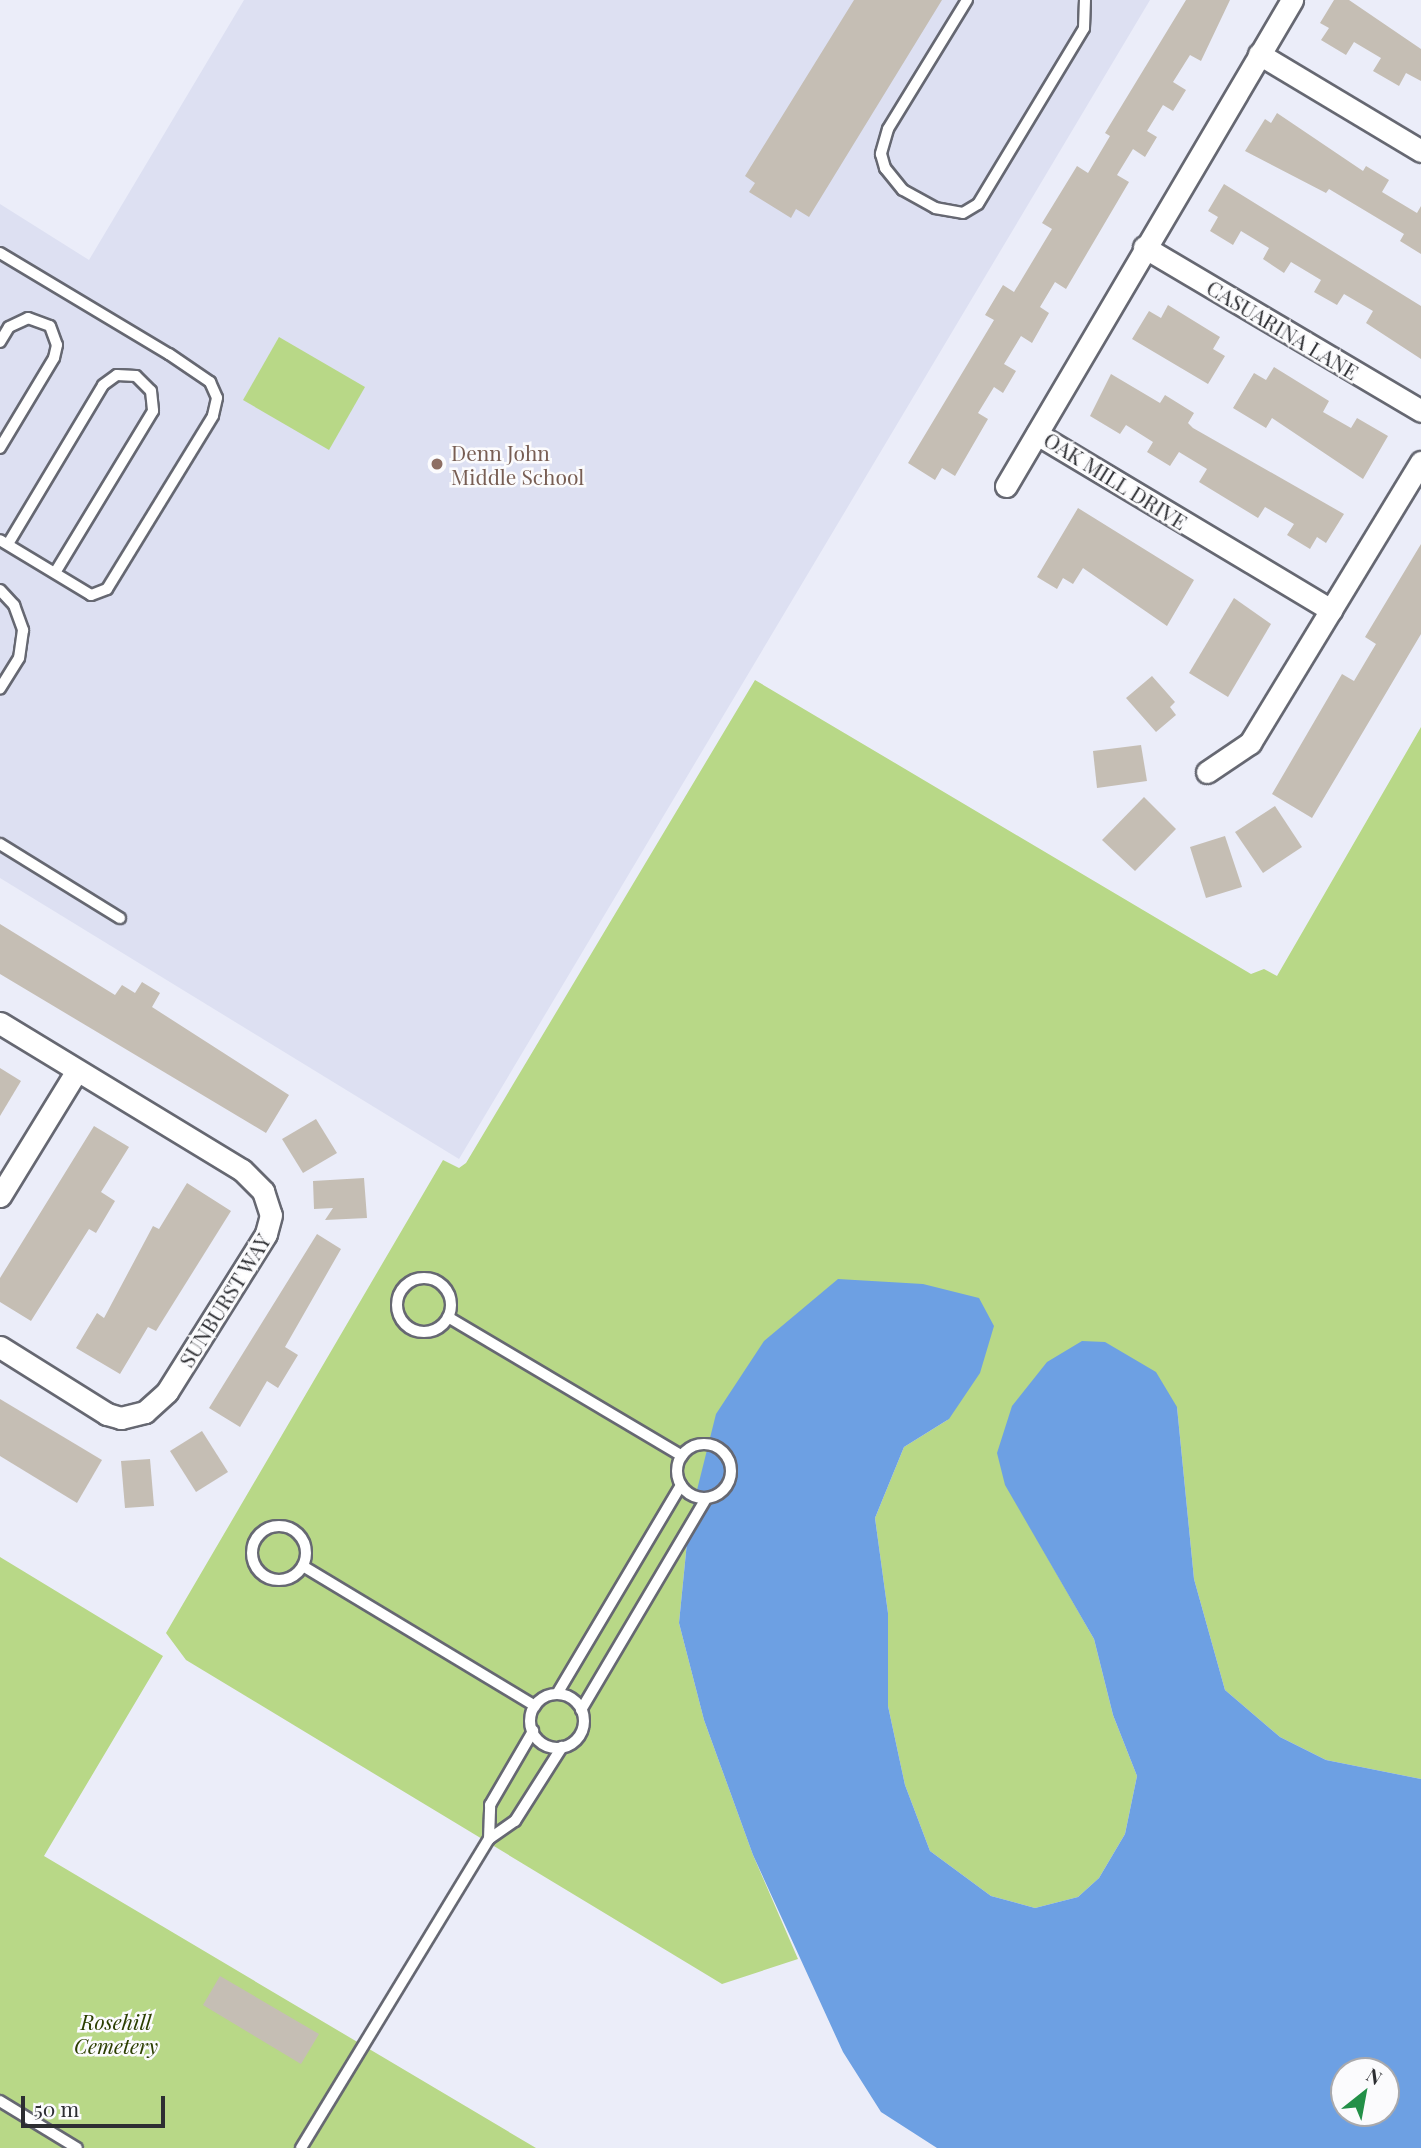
<!DOCTYPE html>
<style>
body{margin:0}
#map{position:relative;width:1421px;height:2148px;overflow:hidden;background:#ebedf9;font-family:"Playfair Display",serif}
div>[style]{position:absolute}
.built>*{inset:0;background:#dde0f2}
.green>*{inset:0;background:#b8d887}
.water>*{inset:0;background:#6da0e3}
.building>*{inset:0;background:#c5beb4}
.roads{filter:drop-shadow(2px 0 #666872) drop-shadow(-2px 0 #666872) drop-shadow(0 2px #666872) drop-shadow(0 -2px #666872)}
.service>*{height:10px;margin:-5px;padding:0 5px;transform-origin:5px;border-radius:5px;background:#fff}
.service>.ring{margin:-5px;padding:0;box-sizing:content-box;background:none;border:10px solid #fff;border-radius:50%}
.minor>*{height:21px;margin:-10.5px;padding:0 10.5px;transform-origin:10.5px;border-radius:10.5px;background:#fff}
.dots>*{width:19px;height:19px;translate:-50% -50%;box-sizing:border-box;border:4px solid #fbfbfd;border-radius:50%}
span{translate:-50% -50%;white-space:nowrap;text-align:center;line-height:1.15;-webkit-text-stroke:5px #fbfbfd;paint-order:stroke}
.street-label{font-size:21px;color:#2d2e32}
.education-label{font-size:21px;color:#785e54}
.left{translate:0 -50%;text-align:left}
.park-label{font-size:21px;color:#2b3e00;font-style:italic}
.north{position:absolute;left:1330px;top:2057px;width:70px;height:70px;box-sizing:border-box;background:#fbfbfd;border:2px solid #a9a9ac;border-radius:50%;rotate:31deg;font-size:19px;font-weight:700;line-height:28px;text-align:center;color:#2d2e32}
.north::after{content:'';display:block;margin:auto;width:24px;height:32px;background:#239048;clip-path:polygon(50% 0,100% 100%,50% 72%,0 100%)}
.scale{position:absolute;left:21px;top:2096px;width:144px;height:32px;box-sizing:border-box;border:4px solid #2d2e32;border-top:0;padding-left:9px;font-size:21px;line-height:24px;white-space:nowrap;color:#2d2e32;-webkit-text-stroke:5px #fbfbfd;paint-order:stroke}
</style>
<div id="map">
<div class="built">
<i style="clip-path:polygon(244px 0,1150px 0,459px 1159px,0 878px,0 204px,89px 260px)"></i>
</div>
<div class="green">
<i style="clip-path:polygon(279px 337px,365px 387px,329px 450px,243px 400px)"></i>
<i style="clip-path:polygon(755px 680px,1251px 974px,1264px 969px,1277px 976px,1421px 727px,1421px 1779px,1326px 1760px,1280px 1737px,1225px 1690px,1194px 1579px,1177px 1407px,1006px 1485px,1094px 1639px,1113px 1715px,1137px 1776px,1125px 1834px,1099px 1878px,1078px 1897px,1035px 1908px,991px 1896px,930px 1851px,905px 1785px,888px 1706px,888px 1613px,875px 1518px,904px 1447px,949px 1419px,689px 1522px,679px 1623px,704px 1720px,753px 1855px,798px 1959px,722px 1984px,186px 1660px,166px 1633px,443px 1160px,459px 1168px,466px 1163px)"></i>
<i style="clip-path:polygon(0 1557px,163px 1656px,44px 1856px,536px 2148px,0 2148px)"></i>
</div>
<div class="water">
<i style="clip-path:polygon(evenodd,838px 1279px,923px 1284px,979px 1298px,994px 1326px,980px 1373px,949px 1419px,904px 1447px,875px 1518px,888px 1613px,888px 1706px,905px 1785px,930px 1851px,991px 1896px,1035px 1908px,1078px 1897px,1099px 1878px,1125px 1834px,1137px 1776px,1113px 1715px,1094px 1639px,1005px 1485px,997px 1453px,1012px 1406px,1047px 1362px,1082px 1341px,1105px 1342px,1156px 1372px,1177px 1407px,1194px 1579px,1225px 1690px,1280px 1737px,1326px 1760px,1421px 1779px,1421px 2148px,937px 2148px,881px 2112px,843px 2052px,753px 1855px,704px 1720px,679px 1623px,689px 1522px,716px 1414px,764px 1341px,838px 1279px,1344px 2071px,1386px 2071px,1386px 2113px,1344px 2113px,1344px 2071px)"></i>
</div>
<div class="building">
<i style="clip-path:polygon(854px 0,942px 0,809px 217px,796px 209px,791px 218px,749px 192px,755px 183px,745px 176px)"></i>
<i style="clip-path:polygon(1186px 0,1230px 0,1201px 61px,1190px 55px,1173px 82px,1186px 90px,1173px 111px,1163px 105px,1147px 131px,1157px 137px,1145px 157px,1133px 149px,1117px 175px,1129px 182px,1066px 289px,1055px 282px,1040px 307px,1049px 313px,1032px 343px,1021px 336px,1004px 364px,1016px 371px,1003px 393px,994px 387px,978px 413px,988px 419px,955px 476px,942px 468px,935px 480px,908px 463px,994px 320px,985px 315px,1003px 285px,1014px 292px,1052px 229px,1042px 223px,1077px 166px,1088px 173px,1110px 136px,1105px 133px)"></i>
<i style="clip-path:polygon(1334px 0,1349px 0,1421px 49px,1421px 81px,1406px 73px,1399px 86px,1373px 71px,1381px 58px,1354px 42px,1346px 55px,1321px 40px,1329px 28px,1320px 23px)"></i>
<i style="clip-path:polygon(1277px 113px,1363px 171px,1366px 166px,1389px 180px,1382px 192px,1417px 213px,1421px 206px,1421px 254px,1400px 241px,1404px 234px,1329px 189px,1326px 193px,1245px 151px,1265px 119px,1271px 123px)"></i>
<i style="clip-path:polygon(1224px 184px,1421px 306px,1421px 359px,1366px 323px,1373px 311px,1344px 294px,1337px 305px,1314px 292px,1321px 280px,1291px 262px,1284px 273px,1263px 259px,1269px 248px,1241px 231px,1233px 245px,1210px 231px,1218px 217px,1208px 211px)"></i>
<i style="clip-path:polygon(1168px 305px,1220px 337px,1213px 349px,1225px 356px,1208px 384px,1132px 339px,1149px 311px,1161px 318px)"></i>
<i style="clip-path:polygon(1274px 367px,1329px 401px,1323px 412px,1351px 428px,1357px 418px,1388px 436px,1363px 479px,1272px 418px,1266px 428px,1233px 408px,1254px 373px,1266px 380px)"></i>
<i style="clip-path:polygon(1111px 374px,1160px 403px,1165px 395px,1194px 413px,1188px 423px,1193px 428px,1344px 514px,1326px 543px,1317px 537px,1310px 549px,1287px 535px,1294px 524px,1265px 507px,1258px 518px,1199px 482px,1207px 469px,1179px 452px,1170px 466px,1147px 452px,1153px 442px,1126px 425px,1120px 434px,1090px 416px)"></i>
<i style="clip-path:polygon(1078px 508px,1194px 580px,1167px 626px,1083px 568px,1073px 584px,1063px 578px,1057px 589px,1037px 577px)"></i>
<i style="clip-path:polygon(1421px 544px,1421px 634px,1312px 818px,1272px 794px,1342px 674px,1354px 681px,1370px 654px,1376px 644px,1365px 637px)"></i>
<i style="clip-path:polygon(1234px 598px,1271px 624px,1228px 697px,1189px 673px)"></i>
<i style="clip-path:polygon(1152px 676px,1175px 702px,1170px 707px,1176px 715px,1156px 732px,1126px 698px)"></i>
<i style="clip-path:polygon(1141px 745px,1147px 781px,1097px 788px,1093px 751px)"></i>
<i style="clip-path:polygon(1144px 797px,1176px 829px,1135px 871px,1102px 840px)"></i>
<i style="clip-path:polygon(1275px 806px,1302px 847px,1263px 873px,1235px 832px)"></i>
<i style="clip-path:polygon(1225px 836px,1242px 887px,1206px 898px,1190px 847px)"></i>
<i style="clip-path:polygon(0 924px,115px 995px,122px 985px,135px 993px,142px 982px,160px 993px,152px 1007px,289px 1095px,266px 1133px,0 974px)"></i>
<i style="clip-path:polygon(0 1068px,21px 1081px,0 1116px)"></i>
<i style="clip-path:polygon(316px 1119px,337px 1153px,303px 1173px,282px 1139px)"></i>
<i style="clip-path:polygon(94px 1126px,129px 1147px,101px 1192px,115px 1201px,96px 1233px,89px 1229px,31px 1321px,0 1302px,0 1278px)"></i>
<i style="clip-path:polygon(364px 1178px,367px 1218px,325px 1220px,333px 1208px,314px 1209px,313px 1181px)"></i>
<i style="clip-path:polygon(187px 1183px,231px 1211px,156px 1331px,148px 1327px,120px 1374px,76px 1348px,97px 1313px,104px 1318px,153px 1226px,159px 1229px)"></i>
<i style="clip-path:polygon(317px 1234px,341px 1249px,285px 1347px,298px 1355px,278px 1388px,267px 1381px,240px 1427px,209px 1408px)"></i>
<i style="clip-path:polygon(0 1399px,102px 1460px,77px 1503px,0 1456px)"></i>
<i style="clip-path:polygon(202px 1431px,228px 1472px,196px 1492px,170px 1451px)"></i>
<i style="clip-path:polygon(150px 1459px,154px 1506px,125px 1508px,121px 1461px)"></i>
<i style="clip-path:polygon(220px 1976px,319px 2034px,301px 2064px,203px 2005px)"></i>
</div>
<div class="roads">
<div class="service">
<i style="left:967px;top:0;width:151px;rotate:121.5deg"></i>
<i style="left:888px;top:129px;width:26px;rotate:106deg"></i>
<i style="left:881px;top:154px;width:15px;rotate:74deg"></i>
<i style="left:885px;top:168px;width:28px;rotate:51deg"></i>
<i style="left:903px;top:190px;width:37px;rotate:29deg"></i>
<i style="left:935px;top:208px;width:28px;rotate:10deg"></i>
<i style="left:963px;top:213px;width:17px;rotate:-31deg"></i>
<i style="left:978px;top:204px;width:205px;rotate:-58.9deg"></i>
<i style="left:1084px;top:28px;width:28px;rotate:-88deg"></i>
<i style="left:0;top:253px;width:197px;rotate:30.9deg"></i>
<i style="left:169px;top:354px;width:50px;rotate:34.3deg"></i>
<i style="left:210px;top:382px;width:17px;rotate:66deg"></i>
<i style="left:217px;top:398px;width:18px;rotate:103deg"></i>
<i style="left:213px;top:416px;width:203px;rotate:121.5deg"></i>
<i style="left:107px;top:589px;width:17px;rotate:159deg"></i>
<i style="left:91px;top:595px;width:106px;rotate:-148.9deg"></i>
<i style="left:0;top:342px;width:17px;rotate:-59deg"></i>
<i style="left:9px;top:327px;width:21px;rotate:-25deg"></i>
<i style="left:28px;top:318px;width:23px;rotate:20deg"></i>
<i style="left:50px;top:326px;width:20px;rotate:70deg"></i>
<i style="left:57px;top:345px;width:13px;rotate:103deg"></i>
<i style="left:54px;top:358px;width:105px;rotate:121deg"></i>
<i style="left:8px;top:544px;width:185px;rotate:-59.1deg"></i>
<i style="left:103px;top:385px;width:17px;rotate:-36deg"></i>
<i style="left:117px;top:375px;width:19px;rotate:3deg"></i>
<i style="left:136px;top:376px;width:21px;rotate:45deg"></i>
<i style="left:151px;top:391px;width:20px;rotate:84deg"></i>
<i style="left:153px;top:411px;width:189px;rotate:121.2deg"></i>
<i style="left:0;top:590px;width:21px;rotate:47deg"></i>
<i style="left:14px;top:605px;width:27px;rotate:70deg"></i>
<i style="left:23px;top:630px;width:28px;rotate:98deg"></i>
<i style="left:19px;top:658px;width:36px;rotate:122deg"></i>
<i style="left:0;top:844px;width:141px;rotate:31.7deg"></i>
<i class="ring" style="left:397px;top:1278px;width:44px;height:44px"></i>
<i style="left:448px;top:1317px;width:272px;rotate:30.7deg"></i>
<i class="ring" style="left:677px;top:1444px;width:44px;height:44px"></i>
<i class="ring" style="left:252px;top:1526px;width:44px;height:44px"></i>
<i style="left:303px;top:1566px;width:271px;rotate:31.1deg"></i>
<i style="left:557px;top:1694px;width:243px;rotate:-59.3deg"></i>
<i class="ring" style="left:530px;top:1694px;width:44px;height:44px"></i>
<i style="left:581px;top:1710px;width:245px;rotate:-59.4deg"></i>
<i style="left:489px;top:1839px;width:34px;rotate:-88deg"></i>
<i style="left:490px;top:1805px;width:86px;rotate:-59.8deg"></i>
<i style="left:0;top:2101px;width:90px;rotate:31.4deg"></i>
<i style="left:301px;top:2148px;width:362px;rotate:-58.7deg"></i>
<i style="left:489px;top:1839px;width:32px;rotate:-35deg"></i>
<i style="left:515px;top:1821px;width:88px;rotate:-57.6deg"></i>
</div>
<div class="minor">
<i style="left:1259px;top:54px;width:189px;rotate:30.9deg"></i>
<i style="left:1144px;top:247px;width:322px;rotate:30.6deg"></i>
<i style="left:1037px;top:434px;width:343px;rotate:30.9deg"></i>
<i style="left:1006px;top:486px;width:564px;rotate:-59.52deg"></i>
<i style="left:1207px;top:772px;width:52px;rotate:-34deg"></i>
<i style="left:1250px;top:743px;width:329px;rotate:-58.7deg"></i>
<i style="left:0;top:1023px;width:283px;rotate:31.3deg"></i>
<i style="left:242px;top:1170px;width:30px;rotate:45deg"></i>
<i style="left:263px;top:1191px;width:25px;rotate:72deg"></i>
<i style="left:271px;top:1215px;width:20px;rotate:105deg"></i>
<i style="left:266px;top:1234px;width:186px;rotate:122.1deg"></i>
<i style="left:167px;top:1392px;width:30px;rotate:138deg"></i>
<i style="left:145px;top:1412px;width:25px;rotate:166deg"></i>
<i style="left:121px;top:1418px;width:15px;rotate:-164deg"></i>
<i style="left:107px;top:1414px;width:126px;rotate:-147.9deg"></i>
<i style="left:0;top:1196px;width:145px;rotate:-58.5deg"></i>
</div>
</div>
<div class="dots">
<i style="left:437px;top:464px;background:#8d6e63"></i>
</div>
<div class="street-label">
<span style="left:1283px;top:329px;rotate:31deg">CASUARINA LANE</span>
<span style="left:1116px;top:480px;rotate:32deg">OAK MILL DRIVE</span>
<span style="left:224px;top:1300px;rotate:-58deg">SUNBURST WAY</span>
</div>
<div class="education-label">
<span class="left" style="left:451px;top:464px">Denn John<br>Middle School</span>
</div>
<div class="park-label">
<span style="left:116px;top:2033px">Rosehill<br>Cemetery</span>
</div>
<div class="north">N</div>
<div class="scale">50 m</div>
</div>
